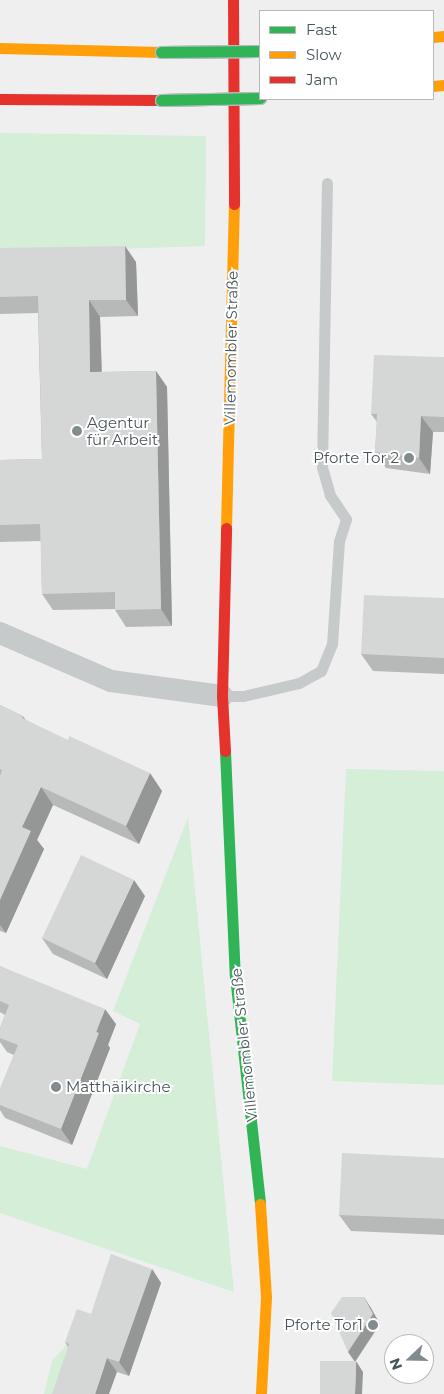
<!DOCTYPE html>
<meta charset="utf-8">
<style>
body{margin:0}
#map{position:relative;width:444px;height:1394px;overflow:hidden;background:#efefef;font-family:Montserrat,sans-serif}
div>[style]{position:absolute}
.green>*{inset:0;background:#d4eed8}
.lane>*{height:11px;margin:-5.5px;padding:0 5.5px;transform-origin:5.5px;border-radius:5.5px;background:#c7cacb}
.street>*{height:22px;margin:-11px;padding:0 11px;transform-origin:11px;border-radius:11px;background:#c7cacb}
.fast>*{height:11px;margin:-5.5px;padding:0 5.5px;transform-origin:5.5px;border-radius:5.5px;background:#30b455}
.slow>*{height:11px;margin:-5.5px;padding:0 5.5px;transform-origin:5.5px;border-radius:5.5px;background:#ff9f0a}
.jam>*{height:11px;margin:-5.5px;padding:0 5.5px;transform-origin:5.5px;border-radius:5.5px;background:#e5322d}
.bridges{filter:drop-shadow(1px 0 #b4bbbe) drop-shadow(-1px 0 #b4bbbe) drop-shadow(0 1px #b4bbbe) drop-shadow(0 -1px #b4bbbe)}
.fast-bridge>*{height:11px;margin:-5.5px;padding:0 5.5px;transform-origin:5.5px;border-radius:5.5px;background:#30b455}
.wall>*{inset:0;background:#b7b9b9}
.shaded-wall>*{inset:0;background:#959696}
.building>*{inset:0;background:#d5d7d7}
.dots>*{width:14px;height:14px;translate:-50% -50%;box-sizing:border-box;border:2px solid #fff;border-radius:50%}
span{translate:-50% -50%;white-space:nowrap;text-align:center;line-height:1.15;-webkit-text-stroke:4px #fff;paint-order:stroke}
.street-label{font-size:15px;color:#47565b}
.poi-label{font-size:15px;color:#47565b}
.left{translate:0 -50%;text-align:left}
.right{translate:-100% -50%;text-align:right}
.legend{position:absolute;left:259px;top:10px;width:175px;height:90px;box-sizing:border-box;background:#fff;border:1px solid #b5bbbd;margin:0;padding:6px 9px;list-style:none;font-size:15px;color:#47565b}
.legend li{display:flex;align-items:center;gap:10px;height:25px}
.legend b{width:25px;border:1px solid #b5bbbd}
.north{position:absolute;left:384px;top:1334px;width:50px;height:50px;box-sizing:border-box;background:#fff;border:1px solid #b5bbbd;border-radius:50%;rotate:249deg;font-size:14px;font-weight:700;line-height:20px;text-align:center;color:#47565b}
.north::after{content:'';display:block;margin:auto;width:18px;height:22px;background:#828c8f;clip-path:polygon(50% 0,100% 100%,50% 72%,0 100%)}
</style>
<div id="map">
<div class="green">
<i style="clip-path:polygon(0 133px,206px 136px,205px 246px,0 253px)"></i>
<i style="clip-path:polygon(346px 769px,444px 771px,444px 1085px,332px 1081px)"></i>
<i style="clip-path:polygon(188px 817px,234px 1292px,0 1213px,0 1146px,87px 1169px,140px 1024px,113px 1011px)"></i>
<i style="clip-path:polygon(69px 1342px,66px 1394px,44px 1394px,52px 1361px)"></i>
</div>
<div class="lane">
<i style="left:222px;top:696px;width:21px"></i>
<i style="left:243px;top:696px;width:57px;rotate:-13.1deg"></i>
<i style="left:299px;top:683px;width:25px;rotate:-29deg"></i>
<i style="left:321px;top:671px;width:29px;rotate:-68deg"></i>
<i style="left:332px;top:644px;width:103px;rotate:-86.1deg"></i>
<i style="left:339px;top:541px;width:23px;rotate:-72deg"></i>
<i style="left:346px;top:519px;width:29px;rotate:-124deg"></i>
<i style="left:330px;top:495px;width:29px;rotate:-106deg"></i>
<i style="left:322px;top:467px;width:284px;rotate:-89deg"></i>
</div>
<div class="street">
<i style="left:0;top:633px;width:121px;rotate:23.4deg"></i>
<i style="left:111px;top:681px;width:112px;rotate:7.7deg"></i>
</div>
<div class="fast">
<i style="left:225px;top:751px;width:225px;rotate:87.5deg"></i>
<i style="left:235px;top:976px;width:229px;rotate:83.7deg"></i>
</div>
<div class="slow">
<i style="left:433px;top:37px;width:11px;rotate:-5deg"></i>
<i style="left:0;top:48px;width:161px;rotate:1.4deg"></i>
<i style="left:433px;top:86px;width:11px;rotate:-5deg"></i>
<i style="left:226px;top:528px;width:324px;rotate:-88.6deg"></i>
<i style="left:260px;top:1204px;width:93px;rotate:86.3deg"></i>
<i style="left:266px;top:1297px;width:97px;rotate:93deg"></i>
</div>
<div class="jam">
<i style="left:233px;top:0;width:204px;rotate:89.7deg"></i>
<i style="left:0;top:99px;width:161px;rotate:0.4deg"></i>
<i style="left:225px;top:751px;width:55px;rotate:-93.1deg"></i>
<i style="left:222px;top:696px;width:168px;rotate:-88.6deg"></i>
</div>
<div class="bridges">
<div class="fast-bridge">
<i style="left:161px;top:52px;width:99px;rotate:-0.6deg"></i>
<i style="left:161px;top:100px;width:99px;rotate:-1.2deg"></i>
</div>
</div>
<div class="wall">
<i style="clip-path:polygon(0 248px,136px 262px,138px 316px,100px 317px,102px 372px,156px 371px,167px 387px,172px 626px,126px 627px,115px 610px,115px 609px,53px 610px,42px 594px,41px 541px,0 542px,0 460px,42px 459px,38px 313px,0 314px)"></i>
<i style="clip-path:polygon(444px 357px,444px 432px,433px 432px,430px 474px,386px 468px,375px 452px,377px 422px,371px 414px)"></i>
<i style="clip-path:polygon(444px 598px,444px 674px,373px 671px,361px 654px)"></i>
<i style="clip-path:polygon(0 705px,23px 716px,26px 720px,162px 791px,139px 844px,53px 805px,37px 840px,44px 849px,6px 933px,0 931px)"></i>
<i style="clip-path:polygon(145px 896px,107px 979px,53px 954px,42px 938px)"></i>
<i style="clip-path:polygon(0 966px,116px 1024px,108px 1045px,110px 1048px,72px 1145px,5px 1118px,0 1110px,0 1089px,14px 1055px,7px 1052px,0 1042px,0 1028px,5px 1015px,0 1012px)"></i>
<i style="clip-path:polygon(444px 1158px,444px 1235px,351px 1231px,339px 1215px)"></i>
<i style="clip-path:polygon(152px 1269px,161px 1283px,129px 1376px,117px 1372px,68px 1347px,65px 1342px,91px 1314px)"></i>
</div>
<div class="shaded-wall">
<i style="clip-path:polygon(125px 246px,136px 262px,138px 316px,126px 300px)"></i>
<i style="clip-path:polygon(89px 300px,100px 317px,102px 388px,90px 372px)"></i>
<i style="clip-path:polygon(156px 371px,167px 387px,172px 626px,161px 609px)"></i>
<i style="clip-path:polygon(421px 416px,433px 432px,430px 474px,419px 458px)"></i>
<i style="clip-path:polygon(150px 773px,162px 791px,139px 844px,126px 826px)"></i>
<i style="clip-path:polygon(41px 787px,53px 805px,37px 840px,44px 849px,6px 933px,0 925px,0 900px,22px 827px)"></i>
<i style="clip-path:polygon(134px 880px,145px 896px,107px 979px,95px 963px)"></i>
<i style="clip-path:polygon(105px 1009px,116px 1024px,108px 1045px,110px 1048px,72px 1145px,61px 1129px)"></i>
<i style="clip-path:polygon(152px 1269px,161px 1283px,129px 1376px,119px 1362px)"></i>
<i style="clip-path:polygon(364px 1297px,371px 1308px,380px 1324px,355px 1362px,348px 1352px)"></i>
<i style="clip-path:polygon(107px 1358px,117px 1372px,109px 1394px,95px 1394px)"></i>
<i style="clip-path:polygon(356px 1361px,363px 1372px,362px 1394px,355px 1394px)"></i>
</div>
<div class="building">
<i style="clip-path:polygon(125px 246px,126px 300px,89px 300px,90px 372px,156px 371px,161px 609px,115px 610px,115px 592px,42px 594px,40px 524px,0 525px,0 460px,42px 459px,38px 296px,0 297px,0 248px)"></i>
<i style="clip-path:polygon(374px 355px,444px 357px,444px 417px,421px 416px,419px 458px,375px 452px,377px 414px,371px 414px)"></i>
<i style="clip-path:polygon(364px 595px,444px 598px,444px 658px,361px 654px)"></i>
<i style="clip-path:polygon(0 705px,23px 716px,22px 718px,68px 740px,69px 736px,150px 773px,126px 826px,41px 787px,22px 827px,31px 831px,0 900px,0 776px,2px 770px,0 769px)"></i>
<i style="clip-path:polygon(81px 855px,134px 880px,95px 963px,42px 938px)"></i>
<i style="clip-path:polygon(0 966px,105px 1009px,96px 1032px,99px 1033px,61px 1129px,0 1105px,0 1089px,18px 1045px,0 1038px,0 1028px,9px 1005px,0 1001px)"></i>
<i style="clip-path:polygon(342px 1153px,444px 1158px,444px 1219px,339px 1215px)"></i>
<i style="clip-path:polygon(111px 1254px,152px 1269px,119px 1362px,107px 1358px,95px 1394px,52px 1394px,69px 1344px,65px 1342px,77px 1309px,91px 1314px)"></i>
<i style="clip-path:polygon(342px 1297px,364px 1297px,373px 1314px,348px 1352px,331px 1313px)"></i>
<i style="clip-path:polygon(320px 1361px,356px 1361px,355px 1394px,320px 1394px)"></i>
</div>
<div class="dots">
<i style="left:77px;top:431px;background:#828c8f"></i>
<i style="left:409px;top:458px;background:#828c8f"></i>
<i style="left:56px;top:1087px;background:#828c8f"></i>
<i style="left:373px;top:1325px;background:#828c8f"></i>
</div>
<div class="street-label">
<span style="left:231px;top:348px;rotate:-89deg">Villemombler Straße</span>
<span style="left:244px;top:1045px;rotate:-96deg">Villemombler Straße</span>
</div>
<div class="poi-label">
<span class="left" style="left:87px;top:431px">Agentur<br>für Arbeit</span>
<span class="right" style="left:399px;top:458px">Pforte Tor 2</span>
<span class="left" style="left:66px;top:1087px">Matthäikirche</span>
<span class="right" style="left:363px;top:1325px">Pforte Tor1</span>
</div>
<ul class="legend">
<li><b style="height:6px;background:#30b455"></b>Fast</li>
<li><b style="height:6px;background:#ff9f0a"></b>Slow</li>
<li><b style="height:6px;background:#e5322d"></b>Jam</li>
</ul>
<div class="north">N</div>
</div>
